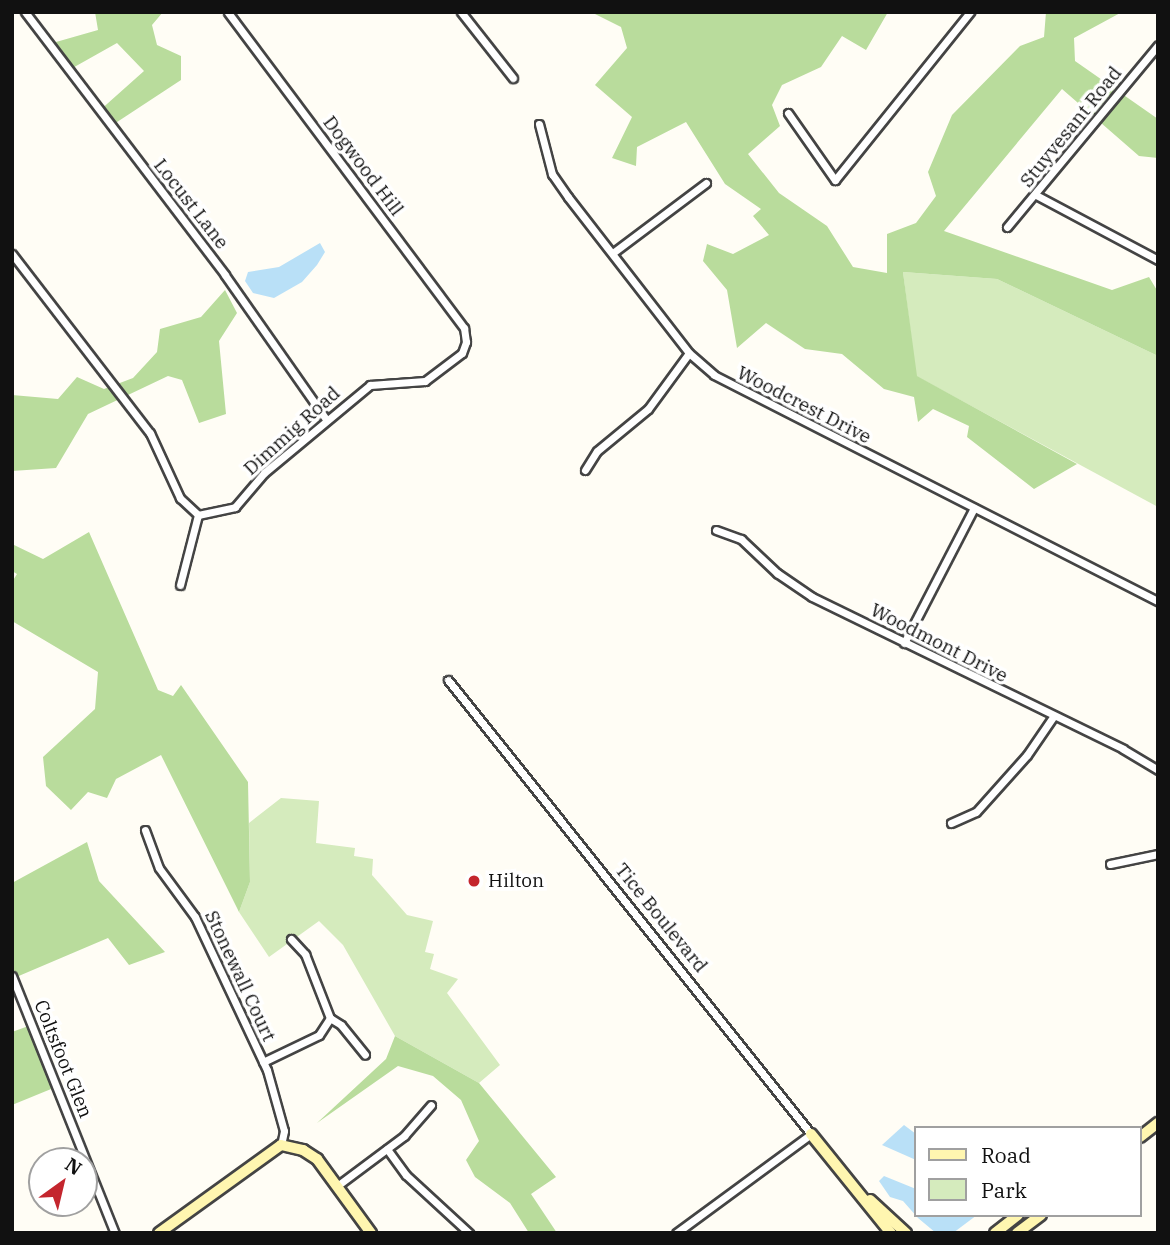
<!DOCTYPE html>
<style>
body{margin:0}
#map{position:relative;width:1170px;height:1245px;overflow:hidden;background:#fffdf5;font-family:"IBM Plex Serif",serif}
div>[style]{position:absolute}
.green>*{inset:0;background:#d5ebbd}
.forest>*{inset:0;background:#b9dc9c}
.water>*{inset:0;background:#b9e0f7}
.roads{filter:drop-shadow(2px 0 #444) drop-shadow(-2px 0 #444) drop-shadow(0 2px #444) drop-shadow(0 -2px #444)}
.street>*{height:7px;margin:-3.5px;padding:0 3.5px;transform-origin:3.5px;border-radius:3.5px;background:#fff}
.secondary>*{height:10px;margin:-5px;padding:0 5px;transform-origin:5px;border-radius:5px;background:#fff6b0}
.dots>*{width:19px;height:19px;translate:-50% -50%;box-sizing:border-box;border:4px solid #fff;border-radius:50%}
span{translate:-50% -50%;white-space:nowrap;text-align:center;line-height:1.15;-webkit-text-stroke:7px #fff;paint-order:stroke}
.street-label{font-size:19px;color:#111}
.poi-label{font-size:19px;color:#111}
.left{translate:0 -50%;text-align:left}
.frame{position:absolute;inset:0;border:14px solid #111;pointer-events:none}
.legend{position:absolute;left:914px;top:1126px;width:228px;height:91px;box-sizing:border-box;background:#fff;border:2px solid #a0a0a0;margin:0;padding:9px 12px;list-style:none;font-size:21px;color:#111}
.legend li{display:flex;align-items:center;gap:14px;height:35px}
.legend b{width:35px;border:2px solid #a0a0a0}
.north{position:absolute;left:28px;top:1147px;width:70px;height:70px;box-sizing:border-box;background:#fff;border:2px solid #a0a0a0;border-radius:50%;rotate:34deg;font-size:19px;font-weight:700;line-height:28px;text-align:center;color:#111}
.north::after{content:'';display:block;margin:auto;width:24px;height:32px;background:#c4262e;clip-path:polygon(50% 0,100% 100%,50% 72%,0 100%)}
</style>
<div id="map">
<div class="green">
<i style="clip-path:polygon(903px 272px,997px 279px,1158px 356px,1158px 507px,916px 376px)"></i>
<i style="clip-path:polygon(281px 798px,319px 801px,316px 843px,355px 848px,354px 856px,373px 859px,372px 875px,407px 915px,433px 921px,425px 952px,434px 954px,430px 969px,458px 979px,447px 993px,500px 1065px,479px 1083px,395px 1036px,343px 945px,319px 921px,269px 957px,239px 912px,250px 882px,249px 823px)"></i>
</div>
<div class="forest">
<i style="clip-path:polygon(95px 12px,163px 12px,152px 25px,157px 45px,181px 56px,181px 80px,111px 126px,98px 112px,144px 71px,117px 43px,69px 70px,49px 44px,98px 30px)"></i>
<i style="clip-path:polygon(591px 12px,888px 12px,866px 50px,842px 36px,821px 67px,782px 85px,772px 105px,780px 126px,748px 154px,779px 193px,827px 226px,853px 267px,887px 273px,887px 234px,916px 223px,936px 196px,928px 172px,952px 115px,1020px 46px,1044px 37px,1046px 12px,1122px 12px,1074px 38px,1075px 61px,1158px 119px,1158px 158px,1139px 156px,1062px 89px,944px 231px,1112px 290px,1149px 277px,1158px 292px,1158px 356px,997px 279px,903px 272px,917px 376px,1077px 464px,1034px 489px,967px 437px,969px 426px,933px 409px,918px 422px,914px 397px,884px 389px,842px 354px,805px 349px,766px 323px,737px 348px,727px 290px,703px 261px,707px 244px,733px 254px,769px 235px,753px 216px,761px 209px,725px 184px,686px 122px,637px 147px,636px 166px,612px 158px,632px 117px,595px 85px,627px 48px,621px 27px)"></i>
<i style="clip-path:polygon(225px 290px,237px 313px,219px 341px,226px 414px,199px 423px,182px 380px,168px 376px,88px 414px,56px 468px,12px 471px,12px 395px,58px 399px,77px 377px,104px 389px,133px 378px,157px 352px,160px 329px,201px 317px)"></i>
<i style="clip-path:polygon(89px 532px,158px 690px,173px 696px,181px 685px,248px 782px,250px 882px,239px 912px,161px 755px,116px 779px,107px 798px,88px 792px,71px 810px,46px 786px,43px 757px,95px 709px,98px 672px,12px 621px,12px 582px,17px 574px,12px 571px,12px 544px,43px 559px)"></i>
<i style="clip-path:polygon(87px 842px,99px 881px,165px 952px,129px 965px,108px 938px,14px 978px,12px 883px)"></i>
<i style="clip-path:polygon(34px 1024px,56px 1087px,12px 1105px,12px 1032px)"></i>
<i style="clip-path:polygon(395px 1036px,479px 1083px,556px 1177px,531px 1194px,557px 1233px,529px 1233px,510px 1203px,475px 1177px,466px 1160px,479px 1141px,461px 1100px,433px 1076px,398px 1066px,317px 1123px,386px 1059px)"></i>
</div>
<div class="water">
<i style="clip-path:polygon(320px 243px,325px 252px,317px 265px,302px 282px,274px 298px,253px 293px,245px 281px,248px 272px,279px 267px)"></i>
<i style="clip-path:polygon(904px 1125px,916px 1134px,916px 1160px,882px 1145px)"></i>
<i style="clip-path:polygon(884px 1176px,916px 1189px,916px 1215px,977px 1215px,953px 1233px,936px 1233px,918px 1218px,903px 1201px,890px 1197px,879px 1181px)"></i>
</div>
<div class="roads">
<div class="street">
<i style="left:25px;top:12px;width:330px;rotate:52.7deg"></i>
<i style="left:225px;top:275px;width:176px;rotate:55deg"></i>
<i style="left:461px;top:12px;width:84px;rotate:51.8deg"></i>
<i style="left:788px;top:113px;width:82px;rotate:55deg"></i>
<i style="left:835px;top:180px;width:216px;rotate:-51.2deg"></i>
<i style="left:539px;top:124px;width:52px;rotate:75.4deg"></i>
<i style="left:552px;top:174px;width:28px;rotate:55deg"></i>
<i style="left:568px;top:197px;width:197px;rotate:52.2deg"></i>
<i style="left:689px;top:353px;width:33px;rotate:41deg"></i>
<i style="left:714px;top:375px;width:498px;rotate:27deg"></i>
<i style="left:1036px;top:195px;width:138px;rotate:28deg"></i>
<i style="left:1007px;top:227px;width:236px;rotate:-50.3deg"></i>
<i style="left:614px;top:252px;width:115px;rotate:-36.9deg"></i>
<i style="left:12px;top:254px;width:226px;rotate:52.4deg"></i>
<i style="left:150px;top:433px;width:72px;rotate:65.2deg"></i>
<i style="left:180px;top:498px;width:25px;rotate:43deg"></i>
<i style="left:198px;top:515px;width:38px;rotate:-12deg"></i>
<i style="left:235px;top:507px;width:45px;rotate:-49.5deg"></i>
<i style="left:264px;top:473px;width:138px;rotate:-39.7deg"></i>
<i style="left:370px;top:385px;width:55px;rotate:-4.2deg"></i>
<i style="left:425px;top:381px;width:46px;rotate:-37.1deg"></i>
<i style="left:462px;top:353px;width:12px;rotate:-70deg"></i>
<i style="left:466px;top:342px;width:14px;rotate:-98deg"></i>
<i style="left:464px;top:328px;width:394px;rotate:-126.8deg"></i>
<i style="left:585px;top:470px;width:22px;rotate:-58deg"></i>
<i style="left:597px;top:451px;width:66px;rotate:-39.5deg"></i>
<i style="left:648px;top:409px;width:69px;rotate:-53.8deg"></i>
<i style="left:716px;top:530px;width:27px;rotate:20deg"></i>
<i style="left:741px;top:539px;width:50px;rotate:43.4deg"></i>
<i style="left:777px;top:573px;width:42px;rotate:34.4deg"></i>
<i style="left:812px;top:597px;width:346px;rotate:26deg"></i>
<i style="left:1123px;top:749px;width:41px;rotate:31deg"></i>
<i style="left:180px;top:585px;width:72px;rotate:-75.6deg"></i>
<i style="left:904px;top:643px;width:152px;rotate:-62.6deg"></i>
<i style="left:448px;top:680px;width:581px;rotate:51.36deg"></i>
<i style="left:811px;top:1134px;width:167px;rotate:143.7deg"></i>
<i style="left:951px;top:823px;width:27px;rotate:-24deg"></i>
<i style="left:976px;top:812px;width:76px;rotate:-48.2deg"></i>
<i style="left:1027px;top:755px;width:46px;rotate:-55.6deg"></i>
<i style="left:145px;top:830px;width:40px;rotate:69.8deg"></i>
<i style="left:159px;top:868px;width:61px;rotate:53.7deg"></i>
<i style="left:195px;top:917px;width:169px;rotate:64.8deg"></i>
<i style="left:267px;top:1070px;width:63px;rotate:74.4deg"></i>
<i style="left:284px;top:1131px;width:14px;rotate:102deg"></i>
<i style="left:1110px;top:864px;width:49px;rotate:-11.8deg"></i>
<i style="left:291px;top:939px;width:21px;rotate:47deg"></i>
<i style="left:305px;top:954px;width:69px;rotate:68.7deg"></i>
<i style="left:330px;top:1018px;width:13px;rotate:32deg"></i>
<i style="left:341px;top:1025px;width:38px;rotate:51deg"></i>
<i style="left:12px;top:976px;width:277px;rotate:68.2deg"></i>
<i style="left:263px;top:1062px;width:62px;rotate:-25.7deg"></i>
<i style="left:319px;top:1035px;width:20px;rotate:-57deg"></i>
<i style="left:387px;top:1149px;width:32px;rotate:54deg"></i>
<i style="left:406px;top:1175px;width:86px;rotate:42.6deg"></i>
<i style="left:337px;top:1186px;width:84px;rotate:-36.7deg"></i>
<i style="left:404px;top:1136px;width:41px;rotate:-48.9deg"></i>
</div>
<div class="secondary">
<i style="left:811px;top:1134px;width:127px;rotate:51.1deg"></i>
<i style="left:1140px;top:1137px;width:23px;rotate:-38deg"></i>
<i style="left:870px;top:1200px;width:49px;rotate:42.5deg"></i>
<i style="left:159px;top:1233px;width:150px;rotate:-35.8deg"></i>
<i style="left:281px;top:1145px;width:23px;rotate:13deg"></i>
<i style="left:303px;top:1150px;width:17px;rotate:33deg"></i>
<i style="left:317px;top:1159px;width:92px;rotate:53.9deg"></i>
<i style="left:995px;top:1233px;width:29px;rotate:-38deg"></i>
<i style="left:1017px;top:1233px;width:30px;rotate:-37deg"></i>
</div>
</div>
<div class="dots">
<i style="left:474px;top:881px;background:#c4262e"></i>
</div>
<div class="street-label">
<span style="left:1071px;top:127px;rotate:-51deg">Stuyvesant Road</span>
<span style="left:363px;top:166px;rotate:53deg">Dogwood Hill</span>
<span style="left:191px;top:204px;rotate:52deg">Locust Lane</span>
<span style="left:804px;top:405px;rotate:27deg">Woodcrest Drive</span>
<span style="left:292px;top:431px;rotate:-42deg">Dimmig Road</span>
<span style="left:939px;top:643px;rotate:27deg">Woodmont Drive</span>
<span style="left:661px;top:918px;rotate:51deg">Tice Boulevard</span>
<span style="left:240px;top:976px;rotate:65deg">Stonewall Court</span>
<span style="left:63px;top:1059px;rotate:68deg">Coltsfoot Glen</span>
</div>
<div class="poi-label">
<span class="left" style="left:488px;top:881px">Hilton</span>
</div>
<div class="frame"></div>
<ul class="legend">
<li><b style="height:9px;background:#fff6b0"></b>Road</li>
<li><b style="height:19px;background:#d5ebbd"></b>Park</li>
</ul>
<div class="north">N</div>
</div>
